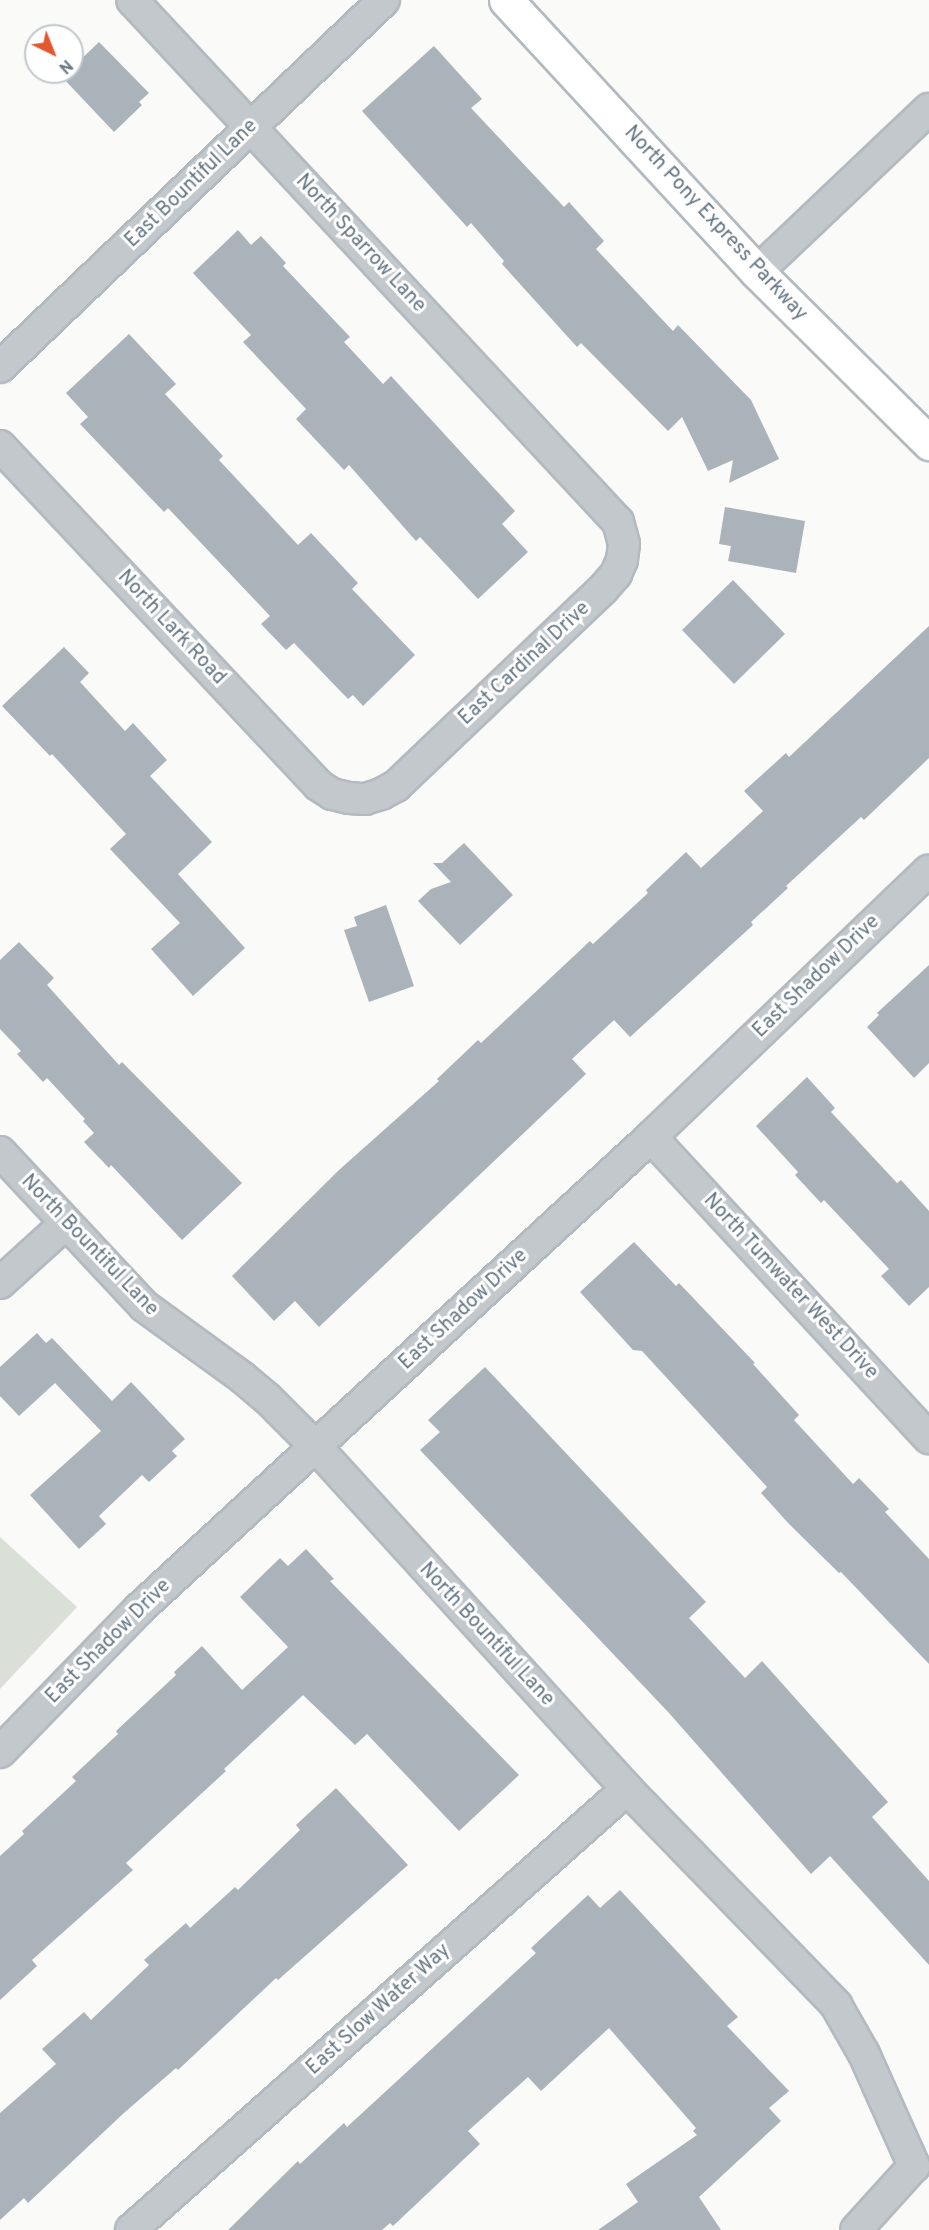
<!DOCTYPE html>
<style>
body{margin:0}
#map{position:relative;width:929px;height:2230px;overflow:hidden;background:#fafaf8;font-family:Overpass,sans-serif}
div>[style]{position:absolute}
.green>*{inset:0;background:#dadfd7}
.building>*{inset:0;background:#aab3b9}
.roads{filter:drop-shadow(2px 0 #b3babf) drop-shadow(-2px 0 #b3babf) drop-shadow(0 2px #b3babf) drop-shadow(0 -2px #b3babf)}
.minor>*{height:30px;margin:-15px;padding:0 15px;transform-origin:15px;border-radius:15px;background:#c3c8cc}
.secondary>*{height:33px;margin:-16.5px;padding:0 16.5px;transform-origin:16.5px;border-radius:16.5px;background:#fff}
span{translate:-50% -50%;white-space:nowrap;text-align:center;line-height:1.15;-webkit-text-stroke:6px #fff;paint-order:stroke}
.street-label{font-size:20px;color:#657683}
.north{position:absolute;left:24px;top:24px;width:60px;height:60px;box-sizing:border-box;background:#fff;border:2px solid #c1c8cd;border-radius:50%;rotate:137deg;font-size:16px;font-weight:700;line-height:24px;text-align:center;color:#657683}
.north::after{content:'';display:block;margin:auto;width:21px;height:27px;background:#e4572e;clip-path:polygon(50% 0,100% 100%,50% 72%,0 100%)}
</style>
<div id="map">
<div class="green">
<i style="clip-path:polygon(0 1537px,77px 1607px,0 1689px)"></i>
</div>
<div class="building">
<i style="clip-path:polygon(99px 42px,149px 93px,139px 102px,142px 105px,114px 132px,62px 77px,72px 72px,72px 68px)"></i>
<i style="clip-path:polygon(434px 46px,482px 99px,471px 108px,564px 207px,569px 202px,604px 241px,596px 249px,673px 331px,678px 325px,751px 400px,779px 459px,729px 483px,733px 460px,708px 471px,682px 417px,668px 431px,581px 343px,577px 347px,502px 264px,504px 261px,471px 223px,467px 227px,362px 111px)"></i>
<i style="clip-path:polygon(238px 230px,251px 245px,261px 236px,286px 263px,283px 266px,350px 337px,344px 342px,383px 384px,391px 376px,515px 511px,502px 524px,528px 552px,478px 599px,420px 537px,416px 541px,349px 465px,344px 470px,296px 419px,306px 409px,243px 342px,251px 335px,193px 273px)"></i>
<i style="clip-path:polygon(129px 334px,176px 384px,165px 394px,223px 456px,219px 460px,298px 545px,311px 533px,358px 583px,352px 589px,415px 655px,363px 706px,353px 695px,348px 699px,294px 643px,286px 650px,261px 624px,270px 616px,168px 508px,164px 512px,80px 424px,88px 417px,66px 393px)"></i>
<i style="clip-path:polygon(725px 507px,805px 521px,796px 573px,728px 561px,731px 546px,719px 544px)"></i>
<i style="clip-path:polygon(733px 580px,785px 634px,734px 684px,682px 630px)"></i>
<i style="clip-path:polygon(929px 626px,929px 758px,864px 820px,861px 817px,786px 886px,788px 888px,751px 922px,753px 925px,630px 1037px,614px 1020px,572px 1059px,586px 1074px,319px 1327px,295px 1301px,274px 1321px,232px 1276px,339px 1170px,439px 1081px,437px 1079px,478px 1040px,481px 1043px,590px 941px,593px 944px,648px 893px,646px 890px,686px 852px,701px 868px,763px 811px,744px 791px,786px 753px,789px 757px)"></i>
<i style="clip-path:polygon(64px 647px,89px 673px,80px 682px,125px 731px,133px 723px,167px 760px,150px 776px,212px 842px,178px 874px,245px 948px,193px 996px,151px 949px,180px 923px,110px 849px,126px 834px,52px 754px,50px 756px,2px 706px)"></i>
<i style="clip-path:polygon(464px 843px,513px 895px,460px 945px,418px 901px,431px 889px,451px 882px,433px 863px,442px 863px)"></i>
<i style="clip-path:polygon(386px 905px,414px 986px,369px 1002px,344px 930px,357px 926px,354px 917px)"></i>
<i style="clip-path:polygon(19px 942px,54px 978px,47px 985px,119px 1065px,122px 1062px,242px 1183px,182px 1240px,111px 1165px,109px 1168px,84px 1142px,94px 1133px,83px 1121px,85px 1119px,47px 1078px,43px 1082px,17px 1054px,21px 1051px,0 1029px,0 960px)"></i>
<i style="clip-path:polygon(929px 965px,929px 1063px,914px 1078px,867px 1027px,879px 1015px,877px 1013px)"></i>
<i style="clip-path:polygon(807px 1077px,835px 1108px,831px 1112px,897px 1183px,901px 1180px,929px 1211px,929px 1287px,909px 1306px,881px 1276px,889px 1269px,824px 1200px,821px 1203px,795px 1175px,798px 1172px,756px 1126px)"></i>
<i style="clip-path:polygon(634px 1242px,676px 1286px,679px 1283px,755px 1363px,753px 1364px,799px 1415px,794px 1420px,853px 1484px,859px 1478px,889px 1509px,885px 1512px,929px 1559px,929px 1664px,841px 1572px,839px 1573px,789px 1524px,761px 1493px,767px 1487px,642px 1351px,633px 1350px,580px 1292px)"></i>
<i style="clip-path:polygon(37px 1333px,46px 1343px,52px 1338px,112px 1401px,131px 1382px,185px 1439px,172px 1451px,177px 1456px,149px 1482px,142px 1475px,99px 1516px,106px 1524px,79px 1549px,30px 1495px,101px 1431px,55px 1383px,19px 1416px,0 1396px,0 1367px)"></i>
<i style="clip-path:polygon(485px 1367px,706px 1602px,689px 1618px,745px 1678px,762px 1661px,888px 1802px,872px 1817px,929px 1881px,929px 1965px,830px 1856px,811px 1874px,669px 1713px,420px 1450px,440px 1432px,428px 1420px)"></i>
<i style="clip-path:polygon(306px 1549px,334px 1579px,330px 1581px,519px 1775px,459px 1831px,367px 1734px,355px 1745px,303px 1695px,224px 1769px,226px 1771px,126px 1863px,133px 1870px,32px 1960px,37px 1966px,0 2000px,0 1856px,24px 1834px,22px 1831px,76px 1781px,72px 1777px,118px 1734px,116px 1731px,176px 1675px,174px 1672px,202px 1646px,242px 1690px,288px 1647px,240px 1597px,280px 1558px,288px 1566px)"></i>
<i style="clip-path:polygon(336px 1788px,408px 1865px,278px 1980px,276px 1978px,178px 2070px,176px 2068px,125px 2112px,28px 2203px,24px 2198px,0 2220px,0 2113px,56px 2064px,42px 2049px,84px 2012px,91px 2020px,149px 1965px,144px 1960px,186px 1923px,190px 1928px,235px 1887px,238px 1890px,300px 1830px,296px 1825px)"></i>
<i style="clip-path:polygon(620px 1890px,738px 2017px,727px 2026px,789px 2091px,769px 2108px,781px 2121px,699px 2197px,721px 2230px,598px 2230px,638px 2202px,626px 2184px,697px 2135px,693px 2131px,696px 2128px,609px 2028px,541px 2091px,528px 2077px,468px 2131px,480px 2144px,393px 2226px,390px 2223px,382px 2230px,228px 2230px,298px 2161px,300px 2164px,344px 2123px,347px 2127px,536px 1953px,531px 1948px,588px 1895px,600px 1908px)"></i>
</div>
<div class="roads">
<div class="minor">
<i style="left:757px;top:272px;width:237px;rotate:-43.5deg"></i>
<i style="left:0;top:367px;width:531px;rotate:-43.7deg"></i>
<i style="left:0;top:446px;width:465px;rotate:46.8deg"></i>
<i style="left:318px;top:785px;width:17px;rotate:33deg"></i>
<i style="left:332px;top:794px;width:17px;rotate:13deg"></i>
<i style="left:349px;top:798px;width:16px;rotate:4deg"></i>
<i style="left:365px;top:799px;width:17px;rotate:-17deg"></i>
<i style="left:381px;top:794px;width:17px;rotate:-28deg"></i>
<i style="left:396px;top:786px;width:286px;rotate:-43.6deg"></i>
<i style="left:603px;top:589px;width:20px;rotate:-49deg"></i>
<i style="left:616px;top:574px;width:15px;rotate:-67deg"></i>
<i style="left:622px;top:560px;width:16px;rotate:-83deg"></i>
<i style="left:624px;top:544px;width:23px;rotate:-105deg"></i>
<i style="left:618px;top:522px;width:713px;rotate:-132.95deg"></i>
<i style="left:651px;top:1137px;width:410px;rotate:47.3deg"></i>
<i style="left:0;top:1152px;width:211px;rotate:46.9deg"></i>
<i style="left:144px;top:1306px;width:122px;rotate:36deg"></i>
<i style="left:243px;top:1378px;width:31px;rotate:40deg"></i>
<i style="left:267px;top:1398px;width:69px;rotate:45deg"></i>
<i style="left:316px;top:1447px;width:462px;rotate:47.7deg"></i>
<i style="left:627px;top:1789px;width:301px;rotate:45.9deg"></i>
<i style="left:836px;top:2005px;width:56px;rotate:60.3deg"></i>
<i style="left:864px;top:2054px;width:123px;rotate:65.9deg"></i>
<i style="left:914px;top:2166px;width:86px;rotate:132.2deg"></i>
<i style="left:0;top:1283px;width:88px;rotate:-42.2deg"></i>
<i style="left:0;top:1752px;width:199px;rotate:-45.8deg"></i>
<i style="left:139px;top:1609px;width:696px;rotate:-42.67deg"></i>
<i style="left:651px;top:1137px;width:385px;rotate:-43.8deg"></i>
<i style="left:131px;top:2230px;width:664px;rotate:-41.64deg"></i>
</div>
<div class="secondary">
<i style="left:506px;top:0;width:370px;rotate:47.3deg"></i>
<i style="left:757px;top:272px;width:243px;rotate:44.8deg"></i>
</div>
</div>
<div class="street-label">
<span style="left:192px;top:184px;rotate:-44deg">East Bountiful Lane</span>
<span style="left:715px;top:224px;rotate:47deg">North Pony Express Parkway</span>
<span style="left:360px;top:244px;rotate:47deg">North Sparrow Lane</span>
<span style="left:171px;top:628px;rotate:47deg">North Lark Road</span>
<span style="left:525px;top:664px;rotate:-43deg">East Cardinal Drive</span>
<span style="left:817px;top:977px;rotate:-44deg">East Shadow Drive</span>
<span style="left:89px;top:1246px;rotate:46deg">North Bountiful Lane</span>
<span style="left:790px;top:1287px;rotate:47deg">North Tumwater West Drive</span>
<span style="left:464px;top:1310px;rotate:-43deg">East Shadow Drive</span>
<span style="left:486px;top:1635px;rotate:47deg">North Bountiful Lane</span>
<span style="left:109px;top:1642px;rotate:-45deg">East Shadow Drive</span>
<span style="left:379px;top:2010px;rotate:-42deg">East Slow Water Way</span>
</div>
<div class="north">N</div>
</div>
